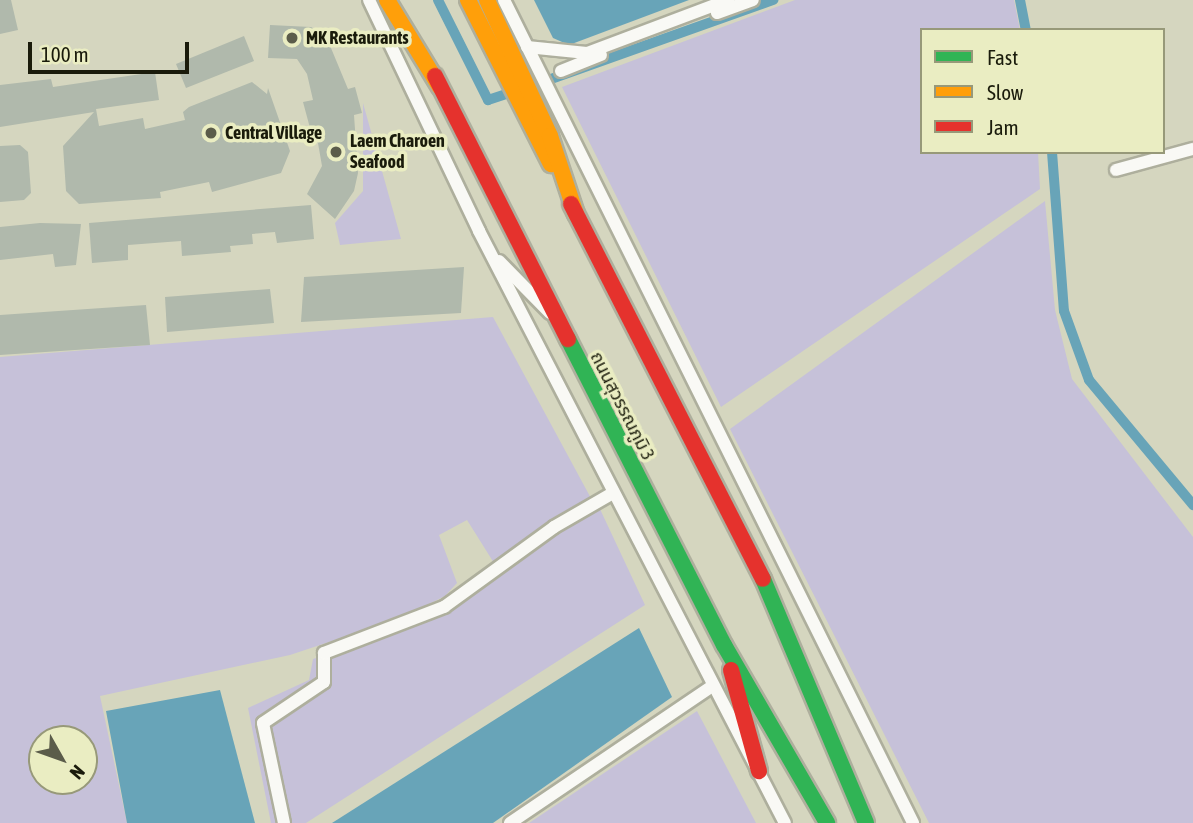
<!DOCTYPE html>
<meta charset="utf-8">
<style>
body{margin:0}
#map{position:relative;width:1193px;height:823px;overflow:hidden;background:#d5d6bf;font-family:"Asap Condensed","Noto Sans Thai",sans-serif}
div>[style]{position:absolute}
.green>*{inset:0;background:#c6c1d9}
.water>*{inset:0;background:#68a4b8}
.canal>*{height:10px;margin:-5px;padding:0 5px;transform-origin:5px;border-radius:5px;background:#68a4b8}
.building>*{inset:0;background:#b0b9ac}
.roads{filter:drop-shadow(2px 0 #aeaf9d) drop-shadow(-2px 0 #aeaf9d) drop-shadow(0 2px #aeaf9d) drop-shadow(0 -2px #aeaf9d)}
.street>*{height:12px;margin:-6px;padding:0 6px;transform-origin:6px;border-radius:6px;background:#f9f9f5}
.fast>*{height:16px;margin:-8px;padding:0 8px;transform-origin:8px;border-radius:8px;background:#30b455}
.slow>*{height:16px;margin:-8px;padding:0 8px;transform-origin:8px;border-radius:8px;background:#ff9f0a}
.jam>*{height:16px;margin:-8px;padding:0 8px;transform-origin:8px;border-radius:8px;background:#e5322d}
.dots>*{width:19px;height:19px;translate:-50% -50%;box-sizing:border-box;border:4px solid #eaedc2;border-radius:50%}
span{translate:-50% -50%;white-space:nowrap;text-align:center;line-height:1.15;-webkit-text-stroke:7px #eaedc2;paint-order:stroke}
.poi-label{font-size:18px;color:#1a1b0b;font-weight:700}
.left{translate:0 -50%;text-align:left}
.street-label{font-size:18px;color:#1a1b0b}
.legend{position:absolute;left:920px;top:28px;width:245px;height:126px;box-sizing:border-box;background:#eaedc2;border:2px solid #979979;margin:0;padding:9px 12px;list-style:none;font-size:21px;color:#1a1b0b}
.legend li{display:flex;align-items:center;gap:14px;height:35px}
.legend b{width:35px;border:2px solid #979979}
.north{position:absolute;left:28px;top:725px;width:70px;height:70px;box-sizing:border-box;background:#eaedc2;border:2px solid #979979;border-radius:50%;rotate:130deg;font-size:19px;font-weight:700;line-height:28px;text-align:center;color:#1a1b0b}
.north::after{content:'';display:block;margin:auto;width:24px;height:32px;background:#5b5c4a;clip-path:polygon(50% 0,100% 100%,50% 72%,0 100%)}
.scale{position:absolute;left:28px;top:42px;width:161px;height:32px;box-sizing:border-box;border:4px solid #1a1b0b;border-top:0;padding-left:9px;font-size:21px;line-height:24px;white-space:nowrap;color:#1a1b0b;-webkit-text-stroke:5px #eaedc2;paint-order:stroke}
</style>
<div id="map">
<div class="green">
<i style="clip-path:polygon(795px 0,1014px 0,1020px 30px,922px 30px,922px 152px,1038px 152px,1040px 189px,721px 407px,562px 87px)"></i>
<i style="clip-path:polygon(363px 103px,401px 239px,340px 245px,335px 223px,363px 191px)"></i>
<i style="clip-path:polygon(1045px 201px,1055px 310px,1072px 379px,1193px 537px,1193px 823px,929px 823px,730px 429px)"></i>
<i style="clip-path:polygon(evenodd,493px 317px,593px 502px,494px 563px,467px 520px,439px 535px,457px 583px,445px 596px,401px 618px,290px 655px,100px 696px,127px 823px,0 823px,0 357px,493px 317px,42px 739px,84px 739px,84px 781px,42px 781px,42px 739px)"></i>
<i style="clip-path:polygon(599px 507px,645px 605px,306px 823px,271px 823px,248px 708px,309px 680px,313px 659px,406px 629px)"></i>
<i style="clip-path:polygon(697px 711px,756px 823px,529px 823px)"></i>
</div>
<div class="water">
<i style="clip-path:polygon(534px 0,689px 0,569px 45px,553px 38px)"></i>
<i style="clip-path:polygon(639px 628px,672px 697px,493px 823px,332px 823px)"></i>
<i style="clip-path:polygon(220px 690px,255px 823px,127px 823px,106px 711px)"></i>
</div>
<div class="canal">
<i style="left:438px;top:0;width:112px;rotate:63.4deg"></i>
<i style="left:488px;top:100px;width:33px;rotate:-18deg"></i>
<i style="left:1020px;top:0;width:31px;rotate:79deg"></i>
<i style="left:537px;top:84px;width:251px;rotate:-19.6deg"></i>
<i style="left:1052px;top:152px;width:159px;rotate:85.7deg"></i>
<i style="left:1064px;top:311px;width:73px;rotate:70.1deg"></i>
<i style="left:1089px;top:380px;width:163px;rotate:50.2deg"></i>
</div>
<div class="building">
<i style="clip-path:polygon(0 0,11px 0,18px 30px,0 34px)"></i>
<i style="clip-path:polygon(270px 25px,311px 27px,326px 36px,348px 89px,355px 87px,362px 113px,354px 115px,358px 173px,354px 191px,335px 219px,307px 194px,322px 166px,315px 126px,310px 128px,303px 102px,313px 100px,307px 74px,297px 59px,268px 58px)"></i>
<i style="clip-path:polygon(244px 36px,254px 61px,186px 88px,176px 64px)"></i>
<i style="clip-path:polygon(155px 72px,159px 100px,96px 109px,99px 126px,143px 118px,145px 129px,185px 120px,183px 112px,189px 107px,252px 82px,267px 94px,268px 88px,290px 151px,281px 173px,212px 192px,209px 182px,160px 192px,161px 198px,79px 204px,66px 191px,63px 146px,94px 112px,0 127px,0 85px,51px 79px,53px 87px)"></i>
<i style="clip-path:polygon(20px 145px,28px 152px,31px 193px,24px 200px,0 202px,0 146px)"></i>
<i style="clip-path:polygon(311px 205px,314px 239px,277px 243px,275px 232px,252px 234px,253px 244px,230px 246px,231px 252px,182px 256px,181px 241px,128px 245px,128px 260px,92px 263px,89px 223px)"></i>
<i style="clip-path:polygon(40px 223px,81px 224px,76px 265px,55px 267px,53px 254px,0 260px,0 227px)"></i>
<i style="clip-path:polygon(464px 267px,461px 313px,301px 322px,304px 277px)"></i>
<i style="clip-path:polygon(270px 289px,274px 323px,167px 332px,165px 297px)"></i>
<i style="clip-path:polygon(146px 305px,150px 345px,0 355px,0 315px)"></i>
</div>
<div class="roads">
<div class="street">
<i style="left:369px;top:0;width:256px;rotate:64.5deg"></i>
<i style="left:479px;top:231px;width:666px;rotate:62.67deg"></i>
<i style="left:504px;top:0;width:919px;rotate:63.57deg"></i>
<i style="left:717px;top:13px;width:38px;rotate:-20deg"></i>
<i style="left:527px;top:47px;width:60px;rotate:5.7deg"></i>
<i style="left:587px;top:53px;width:151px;rotate:-20.6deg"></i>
<i style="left:561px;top:71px;width:43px;rotate:-21.8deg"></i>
<i style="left:1116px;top:170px;width:80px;rotate:-15.3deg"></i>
<i style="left:499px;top:261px;width:73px;rotate:45.6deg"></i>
<i style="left:284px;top:823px;width:102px;rotate:-101.9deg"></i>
<i style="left:263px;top:723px;width:73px;rotate:-33.9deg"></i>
<i style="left:324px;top:682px;width:29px;rotate:-90deg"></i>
<i style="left:324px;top:653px;width:129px;rotate:-21deg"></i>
<i style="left:444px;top:607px;width:136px;rotate:-36deg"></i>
<i style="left:554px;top:527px;width:68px;rotate:-30deg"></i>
<i style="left:510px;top:823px;width:244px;rotate:-34.1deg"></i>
</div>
<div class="fast">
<i style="left:568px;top:339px;width:343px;rotate:63deg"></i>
<i style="left:724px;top:645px;width:206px;rotate:59.9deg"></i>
<i style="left:763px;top:579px;width:265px;rotate:67.1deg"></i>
</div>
<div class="slow">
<i style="left:387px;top:0;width:102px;rotate:58.7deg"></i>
<i style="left:468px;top:0;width:184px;rotate:63.2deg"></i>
<i style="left:487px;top:0;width:150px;rotate:65.1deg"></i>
<i style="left:550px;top:136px;width:82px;rotate:71.6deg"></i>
</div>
<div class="jam">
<i style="left:435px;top:76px;width:295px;rotate:63.2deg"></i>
<i style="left:571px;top:204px;width:421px;rotate:62.9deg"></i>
<i style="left:731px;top:670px;width:105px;rotate:74.5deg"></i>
</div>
</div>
<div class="dots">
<i style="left:292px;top:38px;background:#5b5c4a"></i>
<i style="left:211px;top:133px;background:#5b5c4a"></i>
<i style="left:336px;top:152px;background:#5b5c4a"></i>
</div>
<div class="poi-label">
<span class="left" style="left:306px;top:38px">MK Restaurants</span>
<span class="left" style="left:225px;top:133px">Central Village</span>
<span class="left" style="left:350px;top:152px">Laem Charoen<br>Seafood</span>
</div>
<div class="street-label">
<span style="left:622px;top:406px;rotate:63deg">ถนนสุวรรณภูมิ 3</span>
</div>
<ul class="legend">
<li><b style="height:9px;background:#30b455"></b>Fast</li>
<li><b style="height:9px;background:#ff9f0a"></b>Slow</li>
<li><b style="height:9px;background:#e5322d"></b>Jam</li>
</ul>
<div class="north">N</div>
<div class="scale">100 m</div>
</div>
